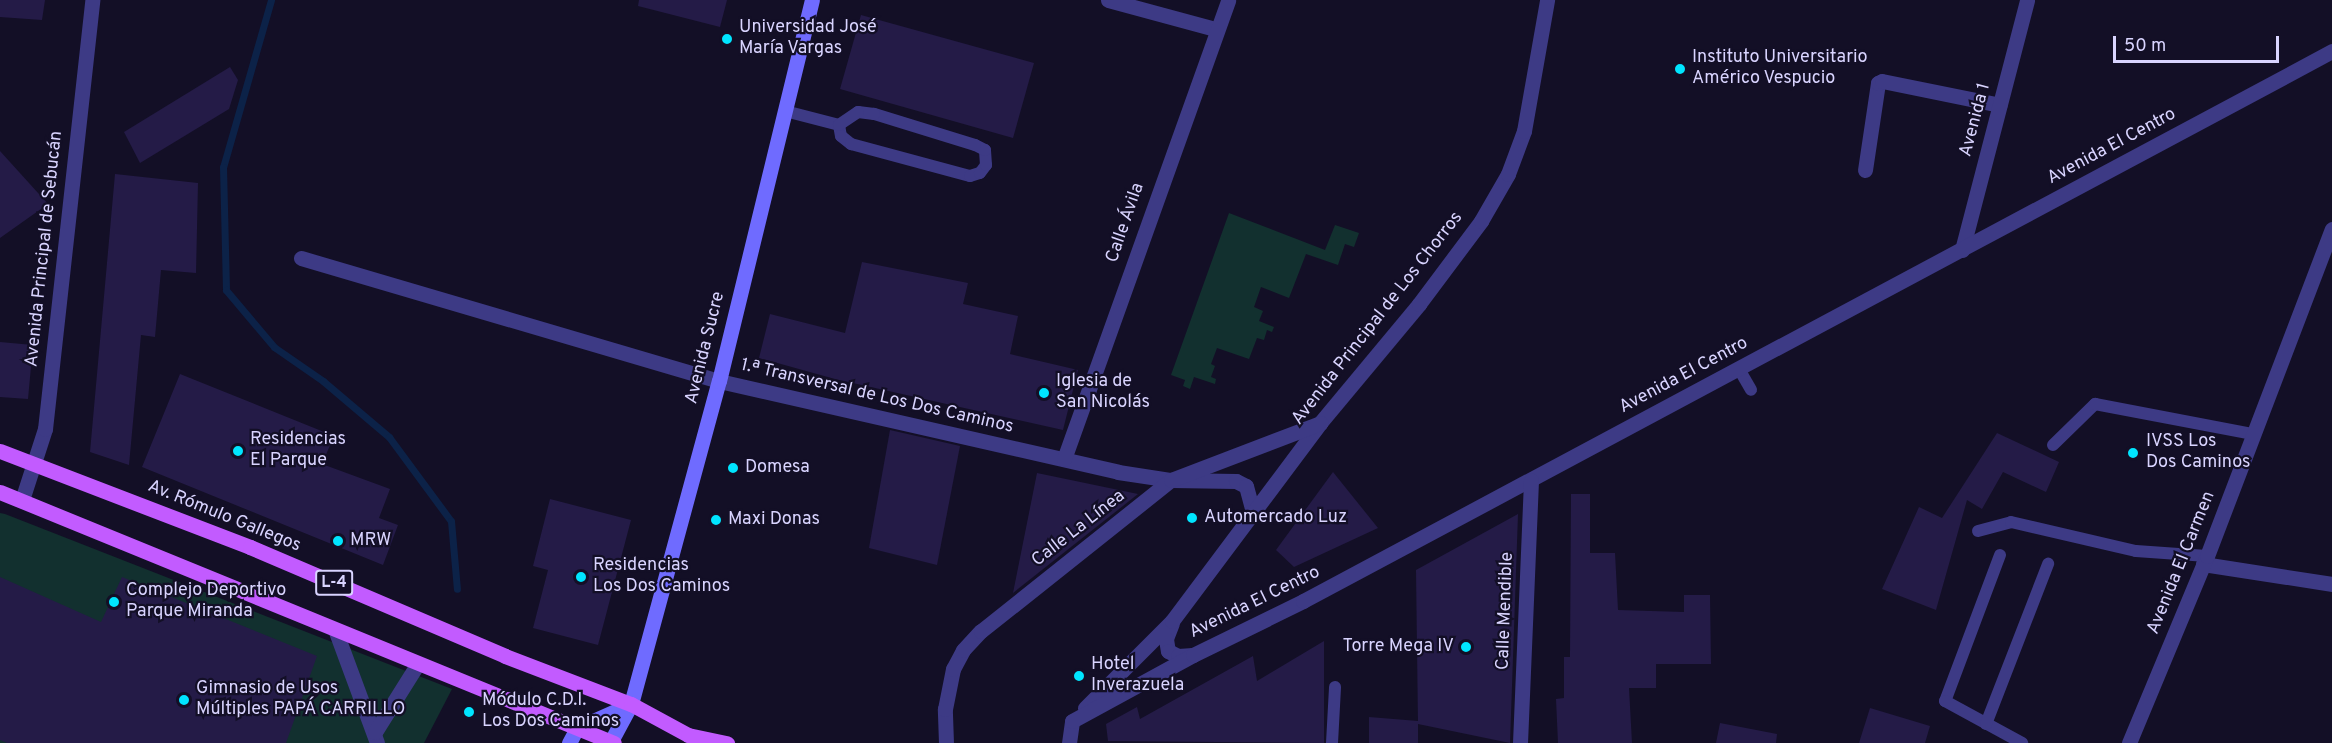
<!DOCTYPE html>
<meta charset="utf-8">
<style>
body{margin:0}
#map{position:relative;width:2332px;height:743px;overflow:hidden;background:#130f26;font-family:Overpass,sans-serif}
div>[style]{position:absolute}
.green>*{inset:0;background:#12302f}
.stream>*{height:7px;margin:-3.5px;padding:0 3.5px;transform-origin:3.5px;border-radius:3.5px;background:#0c2248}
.building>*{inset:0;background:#241b47}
.lane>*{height:12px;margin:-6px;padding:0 6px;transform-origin:6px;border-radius:6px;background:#3d3a85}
.street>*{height:15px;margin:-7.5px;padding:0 7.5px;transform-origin:7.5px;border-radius:7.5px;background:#3d3a85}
.secondary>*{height:15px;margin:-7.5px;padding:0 7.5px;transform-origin:7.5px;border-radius:7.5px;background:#6f6bff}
.primary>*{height:15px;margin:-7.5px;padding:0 7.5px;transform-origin:7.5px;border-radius:7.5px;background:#c25bff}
.dots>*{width:16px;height:16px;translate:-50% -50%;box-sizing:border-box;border:3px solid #130f26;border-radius:50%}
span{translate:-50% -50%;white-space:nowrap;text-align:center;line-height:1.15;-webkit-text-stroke:4.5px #130f26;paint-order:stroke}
.shield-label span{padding:2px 4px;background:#130f26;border:2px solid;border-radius:4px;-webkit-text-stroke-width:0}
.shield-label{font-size:16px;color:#d9d4ff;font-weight:700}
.poi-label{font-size:18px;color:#d9d4ff}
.left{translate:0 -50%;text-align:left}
.right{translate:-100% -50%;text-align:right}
.street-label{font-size:18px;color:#d9d4ff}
.scale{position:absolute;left:2113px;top:36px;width:166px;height:27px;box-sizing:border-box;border:3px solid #d9d4ff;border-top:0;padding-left:8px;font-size:18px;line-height:21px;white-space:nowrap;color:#d9d4ff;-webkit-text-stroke:4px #130f26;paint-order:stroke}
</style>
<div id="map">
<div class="green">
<i style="clip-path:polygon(1229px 213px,1325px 250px,1335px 225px,1359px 233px,1354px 247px,1345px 244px,1338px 265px,1306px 254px,1289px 298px,1261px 287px,1254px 307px,1263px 311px,1259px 321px,1274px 327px,1272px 332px,1267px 330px,1264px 340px,1257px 338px,1249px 359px,1217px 348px,1211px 364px,1215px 366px,1211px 377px,1216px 379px,1215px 384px,1194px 377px,1190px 389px,1183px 386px,1185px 380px,1171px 375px)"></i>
<i style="clip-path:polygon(0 513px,5px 514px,452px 689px,424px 743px,0 743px)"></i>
</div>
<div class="stream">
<i style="left:271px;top:0;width:174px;rotate:106deg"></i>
<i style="left:223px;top:167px;width:123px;rotate:88.6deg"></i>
<i style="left:226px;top:290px;width:75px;rotate:49.9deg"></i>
<i style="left:274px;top:347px;width:60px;rotate:34.8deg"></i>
<i style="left:323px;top:381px;width:87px;rotate:40.3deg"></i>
<i style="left:389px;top:437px;width:104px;rotate:53.6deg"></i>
<i style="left:451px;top:521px;width:68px;rotate:85deg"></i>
</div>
<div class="building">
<i style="clip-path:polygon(0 0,45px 0,42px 20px,0 17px)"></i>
<i style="clip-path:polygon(639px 0,727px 0,720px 27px,638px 6px)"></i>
<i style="clip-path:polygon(861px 15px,1034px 63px,1013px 138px,840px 89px)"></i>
<i style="clip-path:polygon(230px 67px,238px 80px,229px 109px,140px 163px,124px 132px)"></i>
<i style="clip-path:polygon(0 151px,48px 204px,0 238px)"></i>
<i style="clip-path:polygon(115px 174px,198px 183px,196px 273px,161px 270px,155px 337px,141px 335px,129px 465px,90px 452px)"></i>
<i style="clip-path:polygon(862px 262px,968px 283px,963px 304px,1018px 316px,1010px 354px,1078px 370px,1063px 430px,835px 379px,759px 358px,770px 314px,845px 333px)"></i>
<i style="clip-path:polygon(0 342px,33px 345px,28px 399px,0 397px)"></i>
<i style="clip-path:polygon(180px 374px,334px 436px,322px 464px,390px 489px,379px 518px,398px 525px,383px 565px,142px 467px)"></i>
<i style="clip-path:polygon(890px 430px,960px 446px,937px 565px,869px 548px)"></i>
<i style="clip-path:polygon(1997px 433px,2059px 462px,2046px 492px,2003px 472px,1982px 509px,1967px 500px,1936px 610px,1882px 589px,1919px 507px,1942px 518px)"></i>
<i style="clip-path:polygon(1333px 472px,1378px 528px,1294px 567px,1276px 550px)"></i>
<i style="clip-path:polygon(1037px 473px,1138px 494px,1013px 593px)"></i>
<i style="clip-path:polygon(1571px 494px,1590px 494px,1590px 553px,1615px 553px,1618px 610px,1684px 612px,1684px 595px,1710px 595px,1711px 664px,1656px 664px,1656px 688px,1629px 688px,1632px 743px,1558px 743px,1556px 699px,1564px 698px,1564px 657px,1570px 657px)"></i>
<i style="clip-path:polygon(550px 499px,631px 520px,598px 645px,533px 628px,548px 570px,533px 566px)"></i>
<i style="clip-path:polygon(1518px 514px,1510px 743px,1418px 724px,1416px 570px)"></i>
<i style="clip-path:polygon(0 577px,101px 622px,122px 577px,317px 656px,286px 743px,7px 743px,0 740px)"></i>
<i style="clip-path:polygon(1324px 641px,1324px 743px,1108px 741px,1106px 724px,1137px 707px,1140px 719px,1253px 656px,1257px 681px)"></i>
<i style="clip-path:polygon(1870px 708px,1930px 726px,1925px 743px,1859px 743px)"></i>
<i style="clip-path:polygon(1369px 717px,1418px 721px,1418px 743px,1369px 743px)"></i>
<i style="clip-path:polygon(1720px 723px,1777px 734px,1776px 743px,1716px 743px)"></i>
</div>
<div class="lane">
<i style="left:785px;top:111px;width:56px;rotate:14.5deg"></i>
<i style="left:839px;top:125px;width:11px;rotate:80deg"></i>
<i style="left:841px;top:136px;width:13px;rotate:39deg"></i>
<i style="left:851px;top:144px;width:123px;rotate:15.1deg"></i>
<i style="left:970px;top:176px;width:10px;rotate:-17deg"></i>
<i style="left:980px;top:173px;width:10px;rotate:-53deg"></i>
<i style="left:986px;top:165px;width:15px;rotate:-94deg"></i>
<i style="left:985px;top:150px;width:11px;rotate:-153deg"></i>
<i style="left:975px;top:145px;width:106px;rotate:-162.9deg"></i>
<i style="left:874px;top:114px;width:16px;rotate:-173deg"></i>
<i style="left:858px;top:112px;width:23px;rotate:146deg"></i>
<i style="left:1739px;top:369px;width:24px;rotate:60deg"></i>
<i style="left:2053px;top:445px;width:59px;rotate:-44.3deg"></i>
<i style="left:2095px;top:404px;width:161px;rotate:10.8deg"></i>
<i style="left:1978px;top:531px;width:34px;rotate:-15deg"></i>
<i style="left:2011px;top:522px;width:128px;rotate:13.1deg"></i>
<i style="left:2136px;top:551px;width:71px;rotate:4deg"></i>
<i style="left:2000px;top:555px;width:156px;rotate:110.6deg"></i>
<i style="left:1945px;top:701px;width:88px;rotate:28.6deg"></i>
<i style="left:1986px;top:724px;width:172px;rotate:-68.8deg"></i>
<i style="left:1332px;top:743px;width:56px;rotate:-86.9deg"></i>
</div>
<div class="street">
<i style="left:1108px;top:0;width:111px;rotate:15.2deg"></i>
<i style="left:1865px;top:170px;width:88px;rotate:-81.5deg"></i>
<i style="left:1878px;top:83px;width:4px;rotate:-27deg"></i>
<i style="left:1882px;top:81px;width:120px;rotate:11.5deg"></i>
<i style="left:1962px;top:250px;width:258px;rotate:-75.4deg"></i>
<i style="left:301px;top:258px;width:436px;rotate:16.4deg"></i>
<i style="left:719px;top:381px;width:409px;rotate:12.8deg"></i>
<i style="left:1118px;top:472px;width:54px;rotate:8.6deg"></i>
<i style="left:1171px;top:480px;width:65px;rotate:0.9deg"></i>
<i style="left:1236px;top:481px;width:11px;rotate:27deg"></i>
<i style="left:1246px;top:486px;width:27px;rotate:75deg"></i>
<i style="left:1064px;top:459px;width:487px;rotate:-70.3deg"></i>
<i style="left:22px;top:500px;width:75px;rotate:-72.1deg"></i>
<i style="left:45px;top:429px;width:432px;rotate:-83.7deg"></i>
<i style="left:2203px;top:564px;width:131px;rotate:8.8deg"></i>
<i style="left:1172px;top:623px;width:17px;rotate:111deg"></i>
<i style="left:1166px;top:639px;width:12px;rotate:81deg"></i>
<i style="left:1168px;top:651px;width:11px;rotate:27deg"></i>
<i style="left:1178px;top:656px;width:15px;rotate:-4deg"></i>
<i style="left:336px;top:632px;width:118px;rotate:69.7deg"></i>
<i style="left:1085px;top:708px;width:123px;rotate:-45deg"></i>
<i style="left:1172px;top:621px;width:247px;rotate:-53.2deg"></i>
<i style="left:1320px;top:423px;width:155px;rotate:-50.2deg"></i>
<i style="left:1419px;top:304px;width:104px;rotate:-53.2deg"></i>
<i style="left:1481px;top:221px;width:54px;rotate:-60.1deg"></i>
<i style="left:1508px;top:174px;width:46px;rotate:-69.6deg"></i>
<i style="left:1524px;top:131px;width:133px;rotate:-80deg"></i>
<i style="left:375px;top:732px;width:79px;rotate:-57.9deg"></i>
<i style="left:946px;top:743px;width:34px;rotate:-92deg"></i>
<i style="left:945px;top:709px;width:41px;rotate:-78.7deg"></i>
<i style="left:953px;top:669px;width:21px;rotate:-62deg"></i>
<i style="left:963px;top:650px;width:26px;rotate:-47deg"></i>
<i style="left:981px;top:631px;width:243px;rotate:-38.5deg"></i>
<i style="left:1171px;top:480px;width:160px;rotate:-20.9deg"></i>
<i style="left:1069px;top:743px;width:22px;rotate:-82deg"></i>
<i style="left:1072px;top:721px;width:138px;rotate:-28.6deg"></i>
<i style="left:1193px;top:655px;width:123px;rotate:-26.1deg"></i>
<i style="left:1303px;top:601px;width:1167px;rotate:-28.12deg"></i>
<i style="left:1520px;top:743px;width:263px;rotate:-87.6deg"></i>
<i style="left:2129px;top:743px;width:203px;rotate:-67.4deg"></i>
<i style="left:2207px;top:556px;width:350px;rotate:-69.1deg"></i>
</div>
<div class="secondary">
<i style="left:569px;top:743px;width:17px;rotate:-62deg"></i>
<i style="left:577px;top:728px;width:59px;rotate:-24deg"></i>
<i style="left:610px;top:743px;width:44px;rotate:-61.7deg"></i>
<i style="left:631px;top:704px;width:335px;rotate:-74.8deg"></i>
<i style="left:719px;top:381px;width:392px;rotate:-76.3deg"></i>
</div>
<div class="primary">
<i style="left:0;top:451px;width:268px;rotate:21deg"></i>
<i style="left:250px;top:547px;width:277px;rotate:23.1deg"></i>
<i style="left:505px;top:656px;width:135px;rotate:20.9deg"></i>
<i style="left:631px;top:704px;width:65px;rotate:28.5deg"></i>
<i style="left:688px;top:735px;width:40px;rotate:12deg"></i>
<i style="left:0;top:492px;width:663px;rotate:22.23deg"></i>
</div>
<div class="dots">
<i style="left:727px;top:39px;background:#00e5ff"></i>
<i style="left:1680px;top:69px;background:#00e5ff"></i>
<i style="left:1044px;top:393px;background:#00e5ff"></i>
<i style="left:238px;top:451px;background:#00e5ff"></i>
<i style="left:2133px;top:453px;background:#00e5ff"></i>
<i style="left:733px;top:468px;background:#00e5ff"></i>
<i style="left:1192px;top:518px;background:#00e5ff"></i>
<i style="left:716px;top:520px;background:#00e5ff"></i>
<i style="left:338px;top:541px;background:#00e5ff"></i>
<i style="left:581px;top:577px;background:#00e5ff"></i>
<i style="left:114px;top:602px;background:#00e5ff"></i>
<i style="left:1466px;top:647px;background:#00e5ff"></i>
<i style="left:1079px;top:676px;background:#00e5ff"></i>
<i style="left:184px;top:700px;background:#00e5ff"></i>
<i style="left:469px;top:712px;background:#00e5ff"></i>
</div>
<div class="shield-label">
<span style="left:334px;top:583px">L-4</span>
</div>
<div class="poi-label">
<span class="left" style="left:739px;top:39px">Universidad José<br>María Vargas</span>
<span class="left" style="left:1692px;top:69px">Instituto Universitario<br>Américo Vespucio</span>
<span class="left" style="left:1056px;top:393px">Iglesia de<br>San Nicolás</span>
<span class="left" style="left:250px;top:451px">Residencias<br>El Parque</span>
<span class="left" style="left:2146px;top:453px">IVSS Los<br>Dos Caminos</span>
<span class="left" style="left:745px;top:468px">Domesa</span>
<span class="left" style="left:1204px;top:518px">Automercado Luz</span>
<span class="left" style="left:728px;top:520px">Maxi Donas</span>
<span class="left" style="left:350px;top:541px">MRW</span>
<span class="left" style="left:593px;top:577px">Residencias<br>Los Dos Caminos</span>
<span class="left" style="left:126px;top:602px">Complejo Deportivo<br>Parque Miranda</span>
<span class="right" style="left:1454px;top:647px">Torre Mega IV</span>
<span class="left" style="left:1091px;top:676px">Hotel<br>Inverazuela</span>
<span class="left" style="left:196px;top:700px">Gimnasio de Usos<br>Múltiples PAPÁ CARRILLO</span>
<span class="left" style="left:482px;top:712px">Módulo C.D.I.<br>Los Dos Caminos</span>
</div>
<div class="street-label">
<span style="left:1976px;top:120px;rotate:-75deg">Avenida 1</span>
<span style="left:2112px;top:147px;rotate:-28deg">Avenida El Centro</span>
<span style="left:1126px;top:223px;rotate:-71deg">Calle Ávila</span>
<span style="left:45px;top:249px;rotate:-84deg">Avenida Principal de Sebucán</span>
<span style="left:1378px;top:319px;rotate:-52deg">Avenida Principal de Los Chorros</span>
<span style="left:706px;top:348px;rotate:-76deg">Avenida Sucre</span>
<span style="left:1684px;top:376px;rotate:-28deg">Avenida El Centro</span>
<span style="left:877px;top:397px;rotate:13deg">1.ª Transversal de Los Dos Caminos</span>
<span style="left:224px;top:517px;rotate:22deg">Av. Rómulo Gallegos</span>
<span style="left:1079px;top:529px;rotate:-38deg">Calle La Línea</span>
<span style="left:2182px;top:563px;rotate:-68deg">Avenida El Carmen</span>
<span style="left:1255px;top:603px;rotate:-26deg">Avenida El Centro</span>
<span style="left:1506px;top:611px;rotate:-88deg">Calle Mendible</span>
</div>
<div class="scale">50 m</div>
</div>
